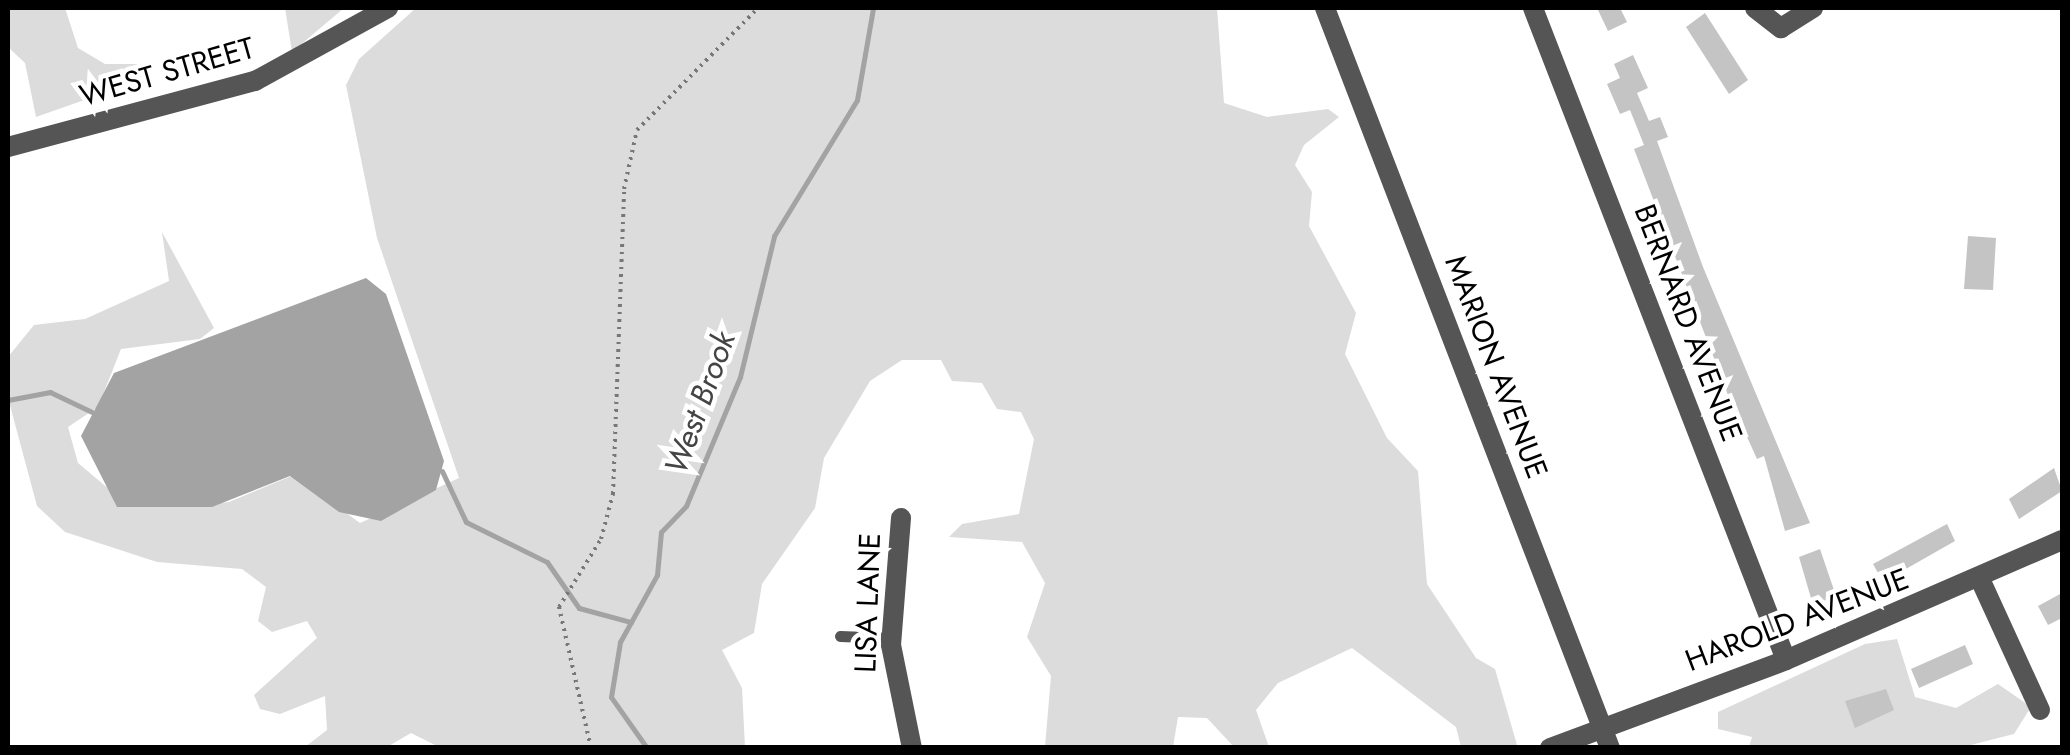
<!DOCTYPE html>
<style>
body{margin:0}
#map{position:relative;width:2070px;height:755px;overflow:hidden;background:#fff;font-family:Jost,sans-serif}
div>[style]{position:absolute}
.green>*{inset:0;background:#dcdcdc}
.water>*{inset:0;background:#a3a3a3}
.stream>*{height:5px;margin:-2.5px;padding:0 2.5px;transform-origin:2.5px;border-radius:2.5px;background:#a3a3a3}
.building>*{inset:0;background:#c4c4c4}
.path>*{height:4px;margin-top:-2px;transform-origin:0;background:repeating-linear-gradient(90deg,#777 0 2.5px,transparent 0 7.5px)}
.lane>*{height:11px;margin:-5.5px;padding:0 5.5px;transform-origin:5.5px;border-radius:5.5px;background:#555}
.street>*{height:20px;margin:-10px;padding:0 10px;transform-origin:10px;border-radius:10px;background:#555}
span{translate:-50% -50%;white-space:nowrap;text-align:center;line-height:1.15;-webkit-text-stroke:9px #fff;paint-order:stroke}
.street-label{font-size:30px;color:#000}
.water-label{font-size:32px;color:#444;font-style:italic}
.frame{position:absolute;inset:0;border:10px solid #000;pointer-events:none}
</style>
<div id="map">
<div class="green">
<i style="clip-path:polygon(8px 8px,65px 8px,78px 48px,105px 64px,145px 64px,147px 78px,36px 117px,25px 63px,8px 47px)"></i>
<i style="clip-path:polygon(285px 8px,344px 8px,292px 52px)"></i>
<i style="clip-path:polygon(416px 8px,1217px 8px,1224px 103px,1267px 117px,1328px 109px,1339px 117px,1304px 145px,1295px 165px,1312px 192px,1309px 226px,1356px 313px,1345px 354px,1387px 438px,1418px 471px,1427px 584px,1476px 658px,1495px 669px,1517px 745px,1461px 747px,1456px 727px,1352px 648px,1278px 683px,1256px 710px,1269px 747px,1234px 747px,1207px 718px,1178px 717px,1173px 747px,1045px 747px,1051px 676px,1027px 637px,1045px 583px,1022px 542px,949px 537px,962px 524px,1019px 514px,1034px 439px,1021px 412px,997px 409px,982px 383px,952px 381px,941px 360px,902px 360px,870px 381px,824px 458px,815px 508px,762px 584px,754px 633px,722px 650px,742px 688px,745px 747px,441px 748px,411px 733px,387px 747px,305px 747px,327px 730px,325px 696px,280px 714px,260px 709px,254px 695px,317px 638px,307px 621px,272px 632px,258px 621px,266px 587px,242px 569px,157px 562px,65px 532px,37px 506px,8px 398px,8px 357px,34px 325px,85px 319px,169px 281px,162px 232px,214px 328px,200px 339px,121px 349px,98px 407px,68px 427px,78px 463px,116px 495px,185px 507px,229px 502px,294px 475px,360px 523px,459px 478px,377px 238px,346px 85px,359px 59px)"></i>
<i style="clip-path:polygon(1897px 639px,1915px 697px,1956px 708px,1998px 684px,2031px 707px,2014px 734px,1959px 748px,1749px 747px,1752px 737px,1718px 729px,1718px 712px,1865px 644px)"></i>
</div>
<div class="water">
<i style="clip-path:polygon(366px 278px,386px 294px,444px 461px,436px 490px,381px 521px,339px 512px,290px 476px,212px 507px,117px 507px,81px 436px,114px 373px)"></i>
</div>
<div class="stream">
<i style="left:8px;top:400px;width:43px;rotate:-10.8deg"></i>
<i style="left:50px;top:392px;width:47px;rotate:25.5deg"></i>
<i style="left:442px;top:471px;width:56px;rotate:64.8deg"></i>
<i style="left:466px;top:522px;width:90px;rotate:26.3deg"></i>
<i style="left:547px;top:562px;width:56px;rotate:55.2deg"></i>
<i style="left:579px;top:608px;width:54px;rotate:15.1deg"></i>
<i style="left:647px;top:748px;width:62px;rotate:-125.2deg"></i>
<i style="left:611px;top:697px;width:56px;rotate:-80.7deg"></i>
<i style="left:620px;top:642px;width:77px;rotate:-61.1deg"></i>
<i style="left:657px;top:575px;width:43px;rotate:-84.7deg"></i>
<i style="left:661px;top:532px;width:36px;rotate:-46deg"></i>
<i style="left:686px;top:506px;width:140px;rotate:-67.3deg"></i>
<i style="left:740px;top:377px;width:145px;rotate:-76.4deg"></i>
<i style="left:774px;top:236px;width:159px;rotate:-58.6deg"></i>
<i style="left:857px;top:100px;width:93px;rotate:-80.1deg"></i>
</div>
<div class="building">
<i style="clip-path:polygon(1597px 8px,1620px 8px,1627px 22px,1608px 31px)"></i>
<i style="clip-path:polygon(1705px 13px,1748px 80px,1729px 94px,1686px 27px)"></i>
<i style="clip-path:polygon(1633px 55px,1648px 88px,1637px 93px,1649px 121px,1660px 117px,1668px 137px,1657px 141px,1703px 267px,1810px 523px,1785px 531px,1764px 456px,1757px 459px,1728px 395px,1634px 149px,1644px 145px,1630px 110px,1620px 114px,1607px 84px,1620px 78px,1614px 64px)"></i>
<i style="clip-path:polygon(1968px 236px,1996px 238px,1993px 290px,1964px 289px)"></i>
<i style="clip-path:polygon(2054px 468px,2062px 491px,2019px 519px,2009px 499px)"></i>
<i style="clip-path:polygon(1947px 524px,1955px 541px,1883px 582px,1873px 564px)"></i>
<i style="clip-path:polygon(1820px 549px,1836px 596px,1813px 605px,1799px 557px)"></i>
<i style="clip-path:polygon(2062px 593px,2062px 618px,2048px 625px,2038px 606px)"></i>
<i style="clip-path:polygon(1965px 645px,1973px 664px,1919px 688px,1911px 669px)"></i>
<i style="clip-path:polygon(1886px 689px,1894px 710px,1855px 728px,1845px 701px)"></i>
</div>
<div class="path">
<i style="left:591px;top:748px;width:145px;rotate:-102.8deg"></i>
<i style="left:559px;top:607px;width:80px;rotate:-58.3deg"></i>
<i style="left:601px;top:539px;width:47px;rotate:-75.1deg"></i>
<i style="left:613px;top:494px;width:305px;rotate:-87.9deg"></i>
<i style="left:624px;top:189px;width:60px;rotate:-77.6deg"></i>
<i style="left:637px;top:130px;width:172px;rotate:-45.2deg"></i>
</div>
<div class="lane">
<i style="left:840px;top:636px;width:51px;rotate:2.2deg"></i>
</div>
<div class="street">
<i style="left:1325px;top:8px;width:793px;rotate:68.94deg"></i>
<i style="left:1533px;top:8px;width:699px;rotate:68.79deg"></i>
<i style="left:1755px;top:8px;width:33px;rotate:38deg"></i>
<i style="left:1781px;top:28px;width:38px;rotate:-32deg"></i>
<i style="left:8px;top:147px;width:256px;rotate:-15deg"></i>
<i style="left:255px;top:81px;width:152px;rotate:-28.8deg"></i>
<i style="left:901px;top:518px;width:127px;rotate:94.5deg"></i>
<i style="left:891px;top:645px;width:105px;rotate:78.5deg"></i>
<i style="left:1980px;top:579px;width:144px;rotate:65.4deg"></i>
<i style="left:1550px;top:748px;width:252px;rotate:-20.4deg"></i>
<i style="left:1786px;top:660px;width:301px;rotate:-23.5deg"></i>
</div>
<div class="street-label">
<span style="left:167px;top:72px;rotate:-16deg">WEST STREET</span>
<span style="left:1688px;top:323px;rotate:69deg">BERNARD AVENUE</span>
<span style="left:1496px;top:367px;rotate:69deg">MARION AVENUE</span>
<span style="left:868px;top:603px;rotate:-88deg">LISA LANE</span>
<span style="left:1797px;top:620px;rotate:-21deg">HAROLD AVENUE</span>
</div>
<div class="water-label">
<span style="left:700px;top:403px;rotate:-70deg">West Brook</span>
</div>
<div class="frame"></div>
</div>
